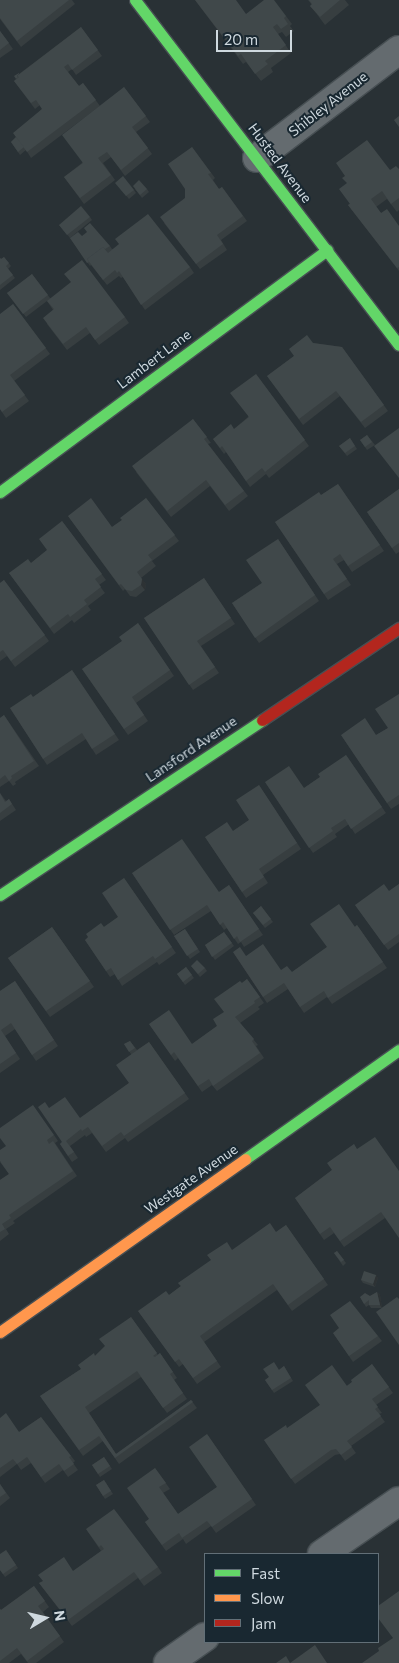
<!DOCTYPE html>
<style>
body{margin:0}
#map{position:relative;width:399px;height:1663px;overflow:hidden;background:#293135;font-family:Commissioner,sans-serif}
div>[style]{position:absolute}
.roads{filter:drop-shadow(1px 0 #474f53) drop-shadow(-1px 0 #474f53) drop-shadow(0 1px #474f53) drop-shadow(0 -1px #474f53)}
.street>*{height:28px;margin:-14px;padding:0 14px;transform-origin:14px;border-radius:14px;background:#646b6f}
.fast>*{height:11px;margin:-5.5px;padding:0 5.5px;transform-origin:5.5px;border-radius:5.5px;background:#63d668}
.slow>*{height:11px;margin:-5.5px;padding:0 5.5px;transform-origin:5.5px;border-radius:5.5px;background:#ff974d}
.jam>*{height:11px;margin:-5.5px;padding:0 5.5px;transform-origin:5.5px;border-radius:5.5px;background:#b3261e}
.wall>*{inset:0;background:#373e40}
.shaded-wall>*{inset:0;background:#2d3234}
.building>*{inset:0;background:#40484a}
span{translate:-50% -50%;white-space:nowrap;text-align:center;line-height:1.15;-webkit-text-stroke:4px #192831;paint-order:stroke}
.street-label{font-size:14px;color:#cfd9df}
.legend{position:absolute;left:204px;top:1553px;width:175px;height:90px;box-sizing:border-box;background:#192831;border:1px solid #626f77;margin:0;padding:6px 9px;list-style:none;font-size:15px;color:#cfd9df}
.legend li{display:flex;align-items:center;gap:10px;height:25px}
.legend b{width:25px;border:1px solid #626f77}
.north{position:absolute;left:20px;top:1593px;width:50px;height:50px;-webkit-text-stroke:4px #192831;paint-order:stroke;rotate:81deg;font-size:14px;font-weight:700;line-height:20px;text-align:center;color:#cfd9df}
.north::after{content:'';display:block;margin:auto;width:18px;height:22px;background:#cfd9df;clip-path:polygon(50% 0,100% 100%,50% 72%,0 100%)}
.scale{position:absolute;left:216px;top:30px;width:76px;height:22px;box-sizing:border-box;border:2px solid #cfd9df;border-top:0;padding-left:6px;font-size:15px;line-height:18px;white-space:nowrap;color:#cfd9df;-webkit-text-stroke:4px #192831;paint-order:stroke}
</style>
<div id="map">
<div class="roads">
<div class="street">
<i style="left:257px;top:158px;width:178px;rotate:-37.3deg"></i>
<i style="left:322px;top:1554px;width:93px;rotate:-34.5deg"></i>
<i style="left:168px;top:1663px;width:45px;rotate:-35.1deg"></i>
</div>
<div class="fast">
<i style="left:135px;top:0;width:434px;rotate:52.6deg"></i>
<i style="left:0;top:492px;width:407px;rotate:-36.5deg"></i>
<i style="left:0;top:895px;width:315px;rotate:-33.7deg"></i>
<i style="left:245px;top:1159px;width:189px;rotate:-35.3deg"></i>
</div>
<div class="slow">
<i style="left:0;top:1332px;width:300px;rotate:-35.2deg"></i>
</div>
<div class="jam">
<i style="left:262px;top:720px;width:165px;rotate:-33.9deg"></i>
</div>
</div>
<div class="wall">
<i style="clip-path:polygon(0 0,72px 0,75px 4px,21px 47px,0 19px)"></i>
<i style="clip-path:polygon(195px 0,246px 14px,286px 16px,292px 24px,290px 26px,294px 31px,286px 37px,282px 32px,278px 34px,291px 53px,271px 68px,273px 72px,261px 81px,246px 62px,243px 64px)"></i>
<i style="clip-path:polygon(308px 0,345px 0,349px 5px,325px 25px,316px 13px,310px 6px,312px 5px)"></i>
<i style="clip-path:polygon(81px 27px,102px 56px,76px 75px,72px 69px,68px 72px,79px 86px,83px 83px,100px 106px,31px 158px,26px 150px,20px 155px,11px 142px,16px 137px,42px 109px,40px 105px,35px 109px,14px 81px,16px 79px,19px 74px)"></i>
<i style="clip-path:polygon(0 31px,13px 49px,0 58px)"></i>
<i style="clip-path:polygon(124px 87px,150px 122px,136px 132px,152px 154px,125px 176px,111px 157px,103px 163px,115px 180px,84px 204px,64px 177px,82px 163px)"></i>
<i style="clip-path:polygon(192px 147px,215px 178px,213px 180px,219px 189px,222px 187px,247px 221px,221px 240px,227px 250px,200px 269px,164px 223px,185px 198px)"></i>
<i style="clip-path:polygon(399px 169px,399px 210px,397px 212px,387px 199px,376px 207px,381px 213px,399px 226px,399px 271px,348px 205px,390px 170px)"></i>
<i style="clip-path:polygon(118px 186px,134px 190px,136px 193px,129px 199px)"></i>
<i style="clip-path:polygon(135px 189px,147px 189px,149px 192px,142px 198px)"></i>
<i style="clip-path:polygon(90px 217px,92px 220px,70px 238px,59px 225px)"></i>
<i style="clip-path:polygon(82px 236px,110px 246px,112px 249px,190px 267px,194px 273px,145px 310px,123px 277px,121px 278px,119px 276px,107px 285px,91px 265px,90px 266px,70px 238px)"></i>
<i style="clip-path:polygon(4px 257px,11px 266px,8px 269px,15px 278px,0 290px,0 258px,1px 259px)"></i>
<i style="clip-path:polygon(32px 274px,50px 298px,125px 317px,129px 323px,99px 345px,90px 333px,67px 350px,47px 324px,53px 310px,47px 301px,26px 317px,7px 293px)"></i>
<i style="clip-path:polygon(13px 304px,50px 354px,14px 381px,29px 401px,6px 418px,0 409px)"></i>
<i style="clip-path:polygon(313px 343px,342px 347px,388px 411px,365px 428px,340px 396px,303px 425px,267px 376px,294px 356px)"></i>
<i style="clip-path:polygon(256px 374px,309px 446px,269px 478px,266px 474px,250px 487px,226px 452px,224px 454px,213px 439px,234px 429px,248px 417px)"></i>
<i style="clip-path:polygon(193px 419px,211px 443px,208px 444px,248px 496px,229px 511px,210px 486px,171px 517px,136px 472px)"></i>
<i style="clip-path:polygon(367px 435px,375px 445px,367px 450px,360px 440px)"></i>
<i style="clip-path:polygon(350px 438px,357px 449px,347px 456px,339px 446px)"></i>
<i style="clip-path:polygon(338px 484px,384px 551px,352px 572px,344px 560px,337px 564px,351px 585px,328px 600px,275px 522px,321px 495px)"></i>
<i style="clip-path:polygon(399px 489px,399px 552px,396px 554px,367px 512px)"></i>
<i style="clip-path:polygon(146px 498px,179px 541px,152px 561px,156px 566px,141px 578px,146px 584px,145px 590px,136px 597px,130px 596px,125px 589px,123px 591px,68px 516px,112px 527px,122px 520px)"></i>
<i style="clip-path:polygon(62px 521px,106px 580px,99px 585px,105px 593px,88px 606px,91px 610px,74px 623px,72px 620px,54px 634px,9px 573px,31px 563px,47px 550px)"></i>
<i style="clip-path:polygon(278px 539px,319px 601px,259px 643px,232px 603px,262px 583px)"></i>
<i style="clip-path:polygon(204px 578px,235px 624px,201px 646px,219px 673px,193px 690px,144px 618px)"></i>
<i style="clip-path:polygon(4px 580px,49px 641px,15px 667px,7px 656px,0 661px,0 583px)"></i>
<i style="clip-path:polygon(138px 623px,174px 676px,136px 703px,148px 721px,128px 735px,82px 669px,122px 641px)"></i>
<i style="clip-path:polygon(72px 670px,119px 740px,96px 755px,86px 739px,47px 765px,10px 708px,33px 697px)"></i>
<i style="clip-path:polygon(399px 694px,399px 804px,391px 809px,341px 735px,376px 735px,388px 728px)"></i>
<i style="clip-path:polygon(4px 715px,39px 766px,15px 782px,16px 784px,13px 786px,9px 781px,0 787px,0 718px)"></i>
<i style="clip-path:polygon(346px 755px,386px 813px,355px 834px,349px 824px,335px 834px,337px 837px,313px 853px,265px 782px,304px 788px,320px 777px)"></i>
<i style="clip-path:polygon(259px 785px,301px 849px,263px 875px,268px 883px,246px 898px,205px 837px,233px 831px,249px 820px)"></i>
<i style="clip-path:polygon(0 793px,6px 801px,9px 799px,16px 810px,0 821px)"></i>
<i style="clip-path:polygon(132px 873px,219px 892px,229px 885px,263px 935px,244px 947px,241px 942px,238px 944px,227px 928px,224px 930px,211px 911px,174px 935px)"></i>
<i style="clip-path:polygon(124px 878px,176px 953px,159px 965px,157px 962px,122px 986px,115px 974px,110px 977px,85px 940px,118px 917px)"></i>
<i style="clip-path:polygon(399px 884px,399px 942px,388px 950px,355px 905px,389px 891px)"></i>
<i style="clip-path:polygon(261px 906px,273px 922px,265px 928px,253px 913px)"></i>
<i style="clip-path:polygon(357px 925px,387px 968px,332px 1004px,327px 997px,304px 1013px,288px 989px,267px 1003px,233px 952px,246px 956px,281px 970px,292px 972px,327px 947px)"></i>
<i style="clip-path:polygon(52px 927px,94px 987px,50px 1017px,8px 958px)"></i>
<i style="clip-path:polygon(185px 929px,200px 952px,190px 959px,174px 936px)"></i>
<i style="clip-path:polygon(224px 932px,234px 946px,215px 960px,205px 945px)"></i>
<i style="clip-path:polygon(191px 966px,205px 968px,207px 971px,200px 977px)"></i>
<i style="clip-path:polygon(186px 967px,194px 978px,185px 985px,177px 974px)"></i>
<i style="clip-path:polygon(247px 979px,264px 1003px,258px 1007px,260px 1009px,240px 1023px,258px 1045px,256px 1046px,264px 1058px,217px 1091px,212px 1085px,202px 1092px,178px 1058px,175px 1061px,149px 1024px,192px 1044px,217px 1026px,224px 1012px,242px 983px)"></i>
<i style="clip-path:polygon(15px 981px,58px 1046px,36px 1061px,15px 1029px,5px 1036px,20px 1059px,0 1073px,0 991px)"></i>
<i style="clip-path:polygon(130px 1041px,137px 1050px,149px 1042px,189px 1099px,128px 1142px,125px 1138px,106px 1152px,92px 1133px,86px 1137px,85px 1135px,70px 1146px,78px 1158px,72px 1162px,60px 1144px,62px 1142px,49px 1108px,80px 1118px,129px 1083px,131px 1054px,124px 1044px)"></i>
<i style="clip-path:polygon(54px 1135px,58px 1141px,55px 1143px,77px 1176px,13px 1221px,15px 1223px,6px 1229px,9px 1234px,0 1241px,0 1180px,9px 1174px,0 1162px)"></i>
<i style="clip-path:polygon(354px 1144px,385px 1218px,344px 1247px,334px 1233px,324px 1240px,295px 1198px,332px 1170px)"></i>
<i style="clip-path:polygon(286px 1225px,328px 1285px,292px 1311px,277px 1290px,204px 1342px,221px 1367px,197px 1384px,183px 1364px,179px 1367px,138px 1311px,169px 1295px,181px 1286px,178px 1283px,232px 1250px,276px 1232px)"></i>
<i style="clip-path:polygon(337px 1251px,346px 1263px,343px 1266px,334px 1253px)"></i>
<i style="clip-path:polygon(376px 1275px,378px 1278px,375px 1287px,363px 1283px,361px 1280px)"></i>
<i style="clip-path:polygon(377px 1292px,380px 1295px,382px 1308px,371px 1308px,369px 1305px,366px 1307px,360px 1297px,370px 1296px)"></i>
<i style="clip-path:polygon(131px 1317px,158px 1355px,160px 1353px,177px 1378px,174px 1380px,187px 1399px,167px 1413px,141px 1377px,89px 1413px,116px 1454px,191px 1400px,197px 1408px,119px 1464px,103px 1441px,83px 1456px,40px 1396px,81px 1369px,104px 1347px)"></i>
<i style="clip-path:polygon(333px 1333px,378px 1336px,382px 1341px,353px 1362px)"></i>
<i style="clip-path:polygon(372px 1364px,393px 1393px,376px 1405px,382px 1413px,379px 1414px,385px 1422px,351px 1446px,356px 1453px,345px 1461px,340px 1454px,335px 1455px,295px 1484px,264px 1440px,288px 1428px,352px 1382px)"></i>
<i style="clip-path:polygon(284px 1366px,293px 1381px,274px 1393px,265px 1380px)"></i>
<i style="clip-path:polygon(41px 1417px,75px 1461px,73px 1463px,78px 1470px,68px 1477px,63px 1470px,45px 1483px,31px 1463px,21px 1470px,17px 1464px,0 1477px,0 1418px,19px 1432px)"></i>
<i style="clip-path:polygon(207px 1434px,256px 1505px,216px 1533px,211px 1526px,186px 1544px,183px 1539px,166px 1551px,145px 1522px,149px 1519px,155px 1468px,170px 1489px,163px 1493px,178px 1514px,217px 1487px)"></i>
<i style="clip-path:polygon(104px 1457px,112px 1469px,100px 1477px,92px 1465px)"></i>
<i style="clip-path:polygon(104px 1480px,113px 1494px,105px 1499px,96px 1485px)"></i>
<i style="clip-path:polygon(0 1484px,10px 1498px,0 1506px)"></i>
<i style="clip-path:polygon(86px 1529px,158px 1567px,162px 1573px,144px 1586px,138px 1578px,72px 1626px,39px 1583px,73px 1571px,101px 1551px)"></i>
<i style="clip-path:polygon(6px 1550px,18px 1568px,5px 1577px,0 1570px)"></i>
<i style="clip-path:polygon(34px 1586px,49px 1607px,43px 1612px,64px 1642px,36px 1663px,28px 1663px,21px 1654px,9px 1663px,0 1663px,0 1609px,1px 1610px)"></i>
</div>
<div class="shaded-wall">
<i style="clip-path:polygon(142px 579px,146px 584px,145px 590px,141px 585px)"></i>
<i style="clip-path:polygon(376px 1275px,378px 1278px,375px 1287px,373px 1284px)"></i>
<i style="clip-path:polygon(377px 1292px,380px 1295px,382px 1308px,380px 1305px)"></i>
</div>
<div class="building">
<i style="clip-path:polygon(0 0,69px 0,17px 41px,0 18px)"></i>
<i style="clip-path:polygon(195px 0,236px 0,246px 14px,264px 0,274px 0,286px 16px,284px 18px,288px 24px,281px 29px,277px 24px,273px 27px,286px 45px,265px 61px,268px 64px,255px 74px,241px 54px,238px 56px)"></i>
<i style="clip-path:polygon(309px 0,340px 0,320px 17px,310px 6px,312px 4px)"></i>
<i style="clip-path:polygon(81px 27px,98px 50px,72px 70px,68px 64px,64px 67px,79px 86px,83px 83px,96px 100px,27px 152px,13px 133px,42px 109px,36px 100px,31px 103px,14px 81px,19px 77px,17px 76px)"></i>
<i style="clip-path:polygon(0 31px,9px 43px,0 50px)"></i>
<i style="clip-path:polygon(19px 73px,19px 74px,17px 76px,18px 77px,16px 79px,14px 76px)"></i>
<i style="clip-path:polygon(124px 87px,146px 116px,132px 127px,148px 148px,121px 170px,107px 152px,98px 158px,111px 175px,80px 198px,64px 177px,83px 163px,62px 135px)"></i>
<i style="clip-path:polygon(399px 116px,399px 127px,394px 120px)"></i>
<i style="clip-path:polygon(16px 137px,24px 147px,18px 152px,11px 142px)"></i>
<i style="clip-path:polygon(367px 140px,390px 170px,396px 166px,399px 169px,399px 198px,391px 204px,382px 191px,371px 199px,381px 213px,387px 209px,399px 226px,399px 267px,397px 268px,348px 205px,350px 204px,339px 189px,347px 183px,342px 178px,345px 176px,336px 163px)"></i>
<i style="clip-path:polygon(192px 147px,211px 173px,208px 174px,219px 189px,222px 187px,243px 216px,217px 235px,223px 244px,196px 264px,160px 217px,185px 198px,185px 189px,168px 164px)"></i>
<i style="clip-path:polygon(123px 176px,134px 190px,126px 196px,115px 183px)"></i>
<i style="clip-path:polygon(139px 180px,147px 189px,140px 195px,133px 186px)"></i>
<i style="clip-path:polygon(81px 206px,90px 217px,67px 235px,59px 225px)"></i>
<i style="clip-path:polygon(148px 214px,190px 267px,141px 305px,119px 271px,117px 273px,115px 270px,103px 280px,87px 259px,103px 247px,108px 253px,119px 244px,115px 239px)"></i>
<i style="clip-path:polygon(90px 223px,110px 246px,105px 249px,103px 247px,87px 259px,89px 262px,87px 263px,70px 238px,78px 232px,82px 236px,87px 232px,84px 228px)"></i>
<i style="clip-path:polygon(4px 257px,9px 263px,6px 266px,13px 275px,0 285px,0 258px,1px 259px)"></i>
<i style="clip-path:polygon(82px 260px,125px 317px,95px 340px,86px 327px,63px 344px,43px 318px,54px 309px,47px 301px,71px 282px,64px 274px)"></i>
<i style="clip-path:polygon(32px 274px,48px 295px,23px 314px,7px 293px)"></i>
<i style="clip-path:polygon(13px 304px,46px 348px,10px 375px,25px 395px,2px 412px,0 409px,0 314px)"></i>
<i style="clip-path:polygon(307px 335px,313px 343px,342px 347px,384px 405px,361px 422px,336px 391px,299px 419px,267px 376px,294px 356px,289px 349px)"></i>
<i style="clip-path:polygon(256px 374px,305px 440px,265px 472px,262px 468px,246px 481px,222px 446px,220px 448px,213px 439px,231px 424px,234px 429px,249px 417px,230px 393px)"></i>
<i style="clip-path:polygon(193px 419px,207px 437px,204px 439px,244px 491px,225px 505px,206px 480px,167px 511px,132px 466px)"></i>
<i style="clip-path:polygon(399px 428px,399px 478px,374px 446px)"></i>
<i style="clip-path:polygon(367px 435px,372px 442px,365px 447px,360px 440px)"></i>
<i style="clip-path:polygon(350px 438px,355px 446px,345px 453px,339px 446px)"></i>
<i style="clip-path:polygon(338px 484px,380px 545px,348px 566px,340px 554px,333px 559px,347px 579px,324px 594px,275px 522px,319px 492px,321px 495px)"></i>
<i style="clip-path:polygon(399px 489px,399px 543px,392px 548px,367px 512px)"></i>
<i style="clip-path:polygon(91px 498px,112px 527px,122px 520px,120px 518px,146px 498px,175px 535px,148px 555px,152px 560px,137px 572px,142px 579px,141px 585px,132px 591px,126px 590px,121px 584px,119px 585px,68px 516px)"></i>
<i style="clip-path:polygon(62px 521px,102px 574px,95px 579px,101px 587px,84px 600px,87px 604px,70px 617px,68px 614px,50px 628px,9px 573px,28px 559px,31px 563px,47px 550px,39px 539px)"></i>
<i style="clip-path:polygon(278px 539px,315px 595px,255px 638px,232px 603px,262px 583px,246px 560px)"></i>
<i style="clip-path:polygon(204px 578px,231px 618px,197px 641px,215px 667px,189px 685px,144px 618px)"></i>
<i style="clip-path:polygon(4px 580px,45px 635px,11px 661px,3px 650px,0 652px,0 583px)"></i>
<i style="clip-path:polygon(138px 623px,170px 670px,132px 697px,144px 715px,124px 729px,82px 669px,122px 641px,119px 637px)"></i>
<i style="clip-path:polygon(72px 670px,115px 734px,92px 749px,82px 733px,43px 759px,10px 708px,31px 694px,33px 697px)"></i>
<i style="clip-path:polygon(399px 694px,399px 795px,387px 803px,341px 735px,365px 718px,376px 735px,388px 728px,375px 709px)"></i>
<i style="clip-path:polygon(4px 715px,34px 761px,11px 776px,12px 778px,9px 781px,5px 775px,0 779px,0 718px)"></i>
<i style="clip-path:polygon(346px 755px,382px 807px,351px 829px,345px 819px,331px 828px,333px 831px,309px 848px,265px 782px,289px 766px,304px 788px,320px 777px,318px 774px)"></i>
<i style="clip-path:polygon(259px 785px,297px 843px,259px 869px,264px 877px,242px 892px,205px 837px,227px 822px,233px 831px,249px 820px,236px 800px)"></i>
<i style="clip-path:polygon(0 793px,5px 802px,9px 799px,12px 804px,0 813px)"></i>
<i style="clip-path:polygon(182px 839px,219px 892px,229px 885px,259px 929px,240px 942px,237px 936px,234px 939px,223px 922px,220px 925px,207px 905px,170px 930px,132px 873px)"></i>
<i style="clip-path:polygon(124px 878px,172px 947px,155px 959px,153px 956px,118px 980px,111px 968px,106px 971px,85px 940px,88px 937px,86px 934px,101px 923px,104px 927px,118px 917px,102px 893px)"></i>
<i style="clip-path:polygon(384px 884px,389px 891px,399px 884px,399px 934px,384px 945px,355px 905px)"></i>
<i style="clip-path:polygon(339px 904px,355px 927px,357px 925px,383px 962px,328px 998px,324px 991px,300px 1007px,284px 983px,263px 997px,233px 952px,240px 947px,246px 956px,263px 944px,281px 970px,287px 966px,292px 972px,327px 947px,310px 924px)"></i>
<i style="clip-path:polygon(261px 906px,271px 919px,263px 925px,253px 913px)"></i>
<i style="clip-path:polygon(52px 927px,90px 981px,46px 1011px,8px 958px)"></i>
<i style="clip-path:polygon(185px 929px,198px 949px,187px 956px,174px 936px)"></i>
<i style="clip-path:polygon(224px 932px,232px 943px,212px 957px,205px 945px)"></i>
<i style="clip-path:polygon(197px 960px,205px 968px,198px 974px,191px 966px)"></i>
<i style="clip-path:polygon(186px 967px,192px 975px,183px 982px,177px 974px)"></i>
<i style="clip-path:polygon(247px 979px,260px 997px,254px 1001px,255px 1003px,235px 1017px,254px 1039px,252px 1041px,260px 1053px,213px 1086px,209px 1079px,198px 1086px,174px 1052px,171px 1055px,149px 1024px,169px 1010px,192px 1044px,217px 1026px,213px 1019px,224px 1012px,214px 999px,240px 981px,242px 983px)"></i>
<i style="clip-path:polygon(15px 981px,54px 1040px,32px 1055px,11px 1023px,1px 1030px,16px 1053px,0 1064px,0 991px)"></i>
<i style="clip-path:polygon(130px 1041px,135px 1048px,129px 1052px,124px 1044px)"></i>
<i style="clip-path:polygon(149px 1042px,185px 1093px,124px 1136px,121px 1132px,102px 1146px,88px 1127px,82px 1131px,81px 1129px,66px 1141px,74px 1152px,68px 1156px,60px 1144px,62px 1142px,38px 1107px,45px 1102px,49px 1108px,65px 1097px,80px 1118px,129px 1083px,116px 1065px)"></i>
<i style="clip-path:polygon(33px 1105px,54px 1135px,47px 1140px,49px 1144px,53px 1141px,73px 1171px,9px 1215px,11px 1218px,2px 1224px,5px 1229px,0 1232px,0 1180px,9px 1174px,0 1161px,0 1150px,6px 1146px,0 1138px,0 1128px)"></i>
<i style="clip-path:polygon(375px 1137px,399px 1171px,399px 1238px,381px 1212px,340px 1241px,330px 1227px,320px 1234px,295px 1198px,332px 1170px,327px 1163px,354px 1144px,357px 1149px)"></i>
<i style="clip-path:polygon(270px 1223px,276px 1232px,286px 1225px,324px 1279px,288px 1305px,273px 1284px,200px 1336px,217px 1361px,193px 1378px,179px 1359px,175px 1362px,138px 1311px,166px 1291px,169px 1295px,181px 1286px,178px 1283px,211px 1260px,207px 1255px,227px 1242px,232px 1250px)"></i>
<i style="clip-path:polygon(337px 1251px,344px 1260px,341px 1262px,334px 1253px)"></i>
<i style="clip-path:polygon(364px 1271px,376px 1275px,373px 1284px,361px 1280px)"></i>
<i style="clip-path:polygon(377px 1292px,380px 1305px,369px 1305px,369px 1300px,364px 1304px,360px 1297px,365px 1293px,370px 1296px)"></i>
<i style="clip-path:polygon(397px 1297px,399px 1299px,399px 1345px,376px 1312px)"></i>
<i style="clip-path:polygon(350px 1301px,378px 1336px,349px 1356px,333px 1333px,339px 1328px,330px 1315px)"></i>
<i style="clip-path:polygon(131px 1317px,157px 1353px,153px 1356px,155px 1357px,160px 1353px,173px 1372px,170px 1374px,183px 1393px,163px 1408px,137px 1371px,85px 1407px,116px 1454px,191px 1400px,193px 1402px,115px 1458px,99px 1436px,79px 1450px,40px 1396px,81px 1369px,78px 1365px,94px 1353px,95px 1356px,105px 1346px,99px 1339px)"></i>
<i style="clip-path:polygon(274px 1362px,279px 1370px,284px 1366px,291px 1378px,272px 1390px,265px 1380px,269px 1377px,263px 1369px)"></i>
<i style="clip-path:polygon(372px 1364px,389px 1387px,372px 1399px,378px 1407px,375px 1409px,381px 1416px,347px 1441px,352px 1447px,341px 1455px,336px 1449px,331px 1450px,291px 1479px,264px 1440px,286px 1425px,287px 1428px,320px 1405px,305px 1385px,332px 1365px,347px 1386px,352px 1382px,351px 1380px)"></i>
<i style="clip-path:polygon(6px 1413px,19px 1432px,41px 1417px,71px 1456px,69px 1457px,74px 1464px,64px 1471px,59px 1464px,41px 1477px,27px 1457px,17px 1464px,13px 1459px,0 1468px,0 1418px)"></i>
<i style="clip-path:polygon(207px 1434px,252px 1499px,212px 1527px,207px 1521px,182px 1538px,179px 1533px,162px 1545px,145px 1522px,149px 1519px,127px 1488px,155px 1468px,166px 1483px,159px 1487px,178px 1514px,217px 1487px,189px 1447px)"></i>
<i style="clip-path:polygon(104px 1457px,110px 1466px,98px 1474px,92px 1465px)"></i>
<i style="clip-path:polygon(104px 1480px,111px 1491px,103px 1496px,96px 1485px)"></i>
<i style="clip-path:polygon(0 1484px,6px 1493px,0 1497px)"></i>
<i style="clip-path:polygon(114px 1509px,158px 1567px,140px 1580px,134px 1572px,68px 1620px,39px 1583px,43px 1581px,38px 1575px,64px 1557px,73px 1571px,104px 1549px,101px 1545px,99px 1547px,86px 1529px)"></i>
<i style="clip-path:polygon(6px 1550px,16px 1565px,3px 1574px,0 1570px,0 1554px)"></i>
<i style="clip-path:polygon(34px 1586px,45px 1601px,38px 1606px,60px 1636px,27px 1661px,17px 1648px,0 1661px,0 1609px,1px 1610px)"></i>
<i style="clip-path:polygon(399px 1591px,399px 1663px,362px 1663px,379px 1651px,378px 1648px,393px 1638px,378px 1618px,378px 1606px)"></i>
<i style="clip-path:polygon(315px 1645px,327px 1663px,276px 1663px,286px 1656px,290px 1663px)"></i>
</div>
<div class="street-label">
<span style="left:328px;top:104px;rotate:-38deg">Shibley Avenue</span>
<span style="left:280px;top:163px;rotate:53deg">Husted Avenue</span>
<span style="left:154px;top:359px;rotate:-37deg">Lambert Lane</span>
<span style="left:191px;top:749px;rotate:-34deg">Lansford Avenue</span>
<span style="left:191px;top:1179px;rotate:-35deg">Westgate Avenue</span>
</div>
<ul class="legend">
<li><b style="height:6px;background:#63d668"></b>Fast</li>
<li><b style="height:6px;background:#ff974d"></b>Slow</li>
<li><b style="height:6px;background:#b3261e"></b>Jam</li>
</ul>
<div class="north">N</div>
<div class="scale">20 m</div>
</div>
